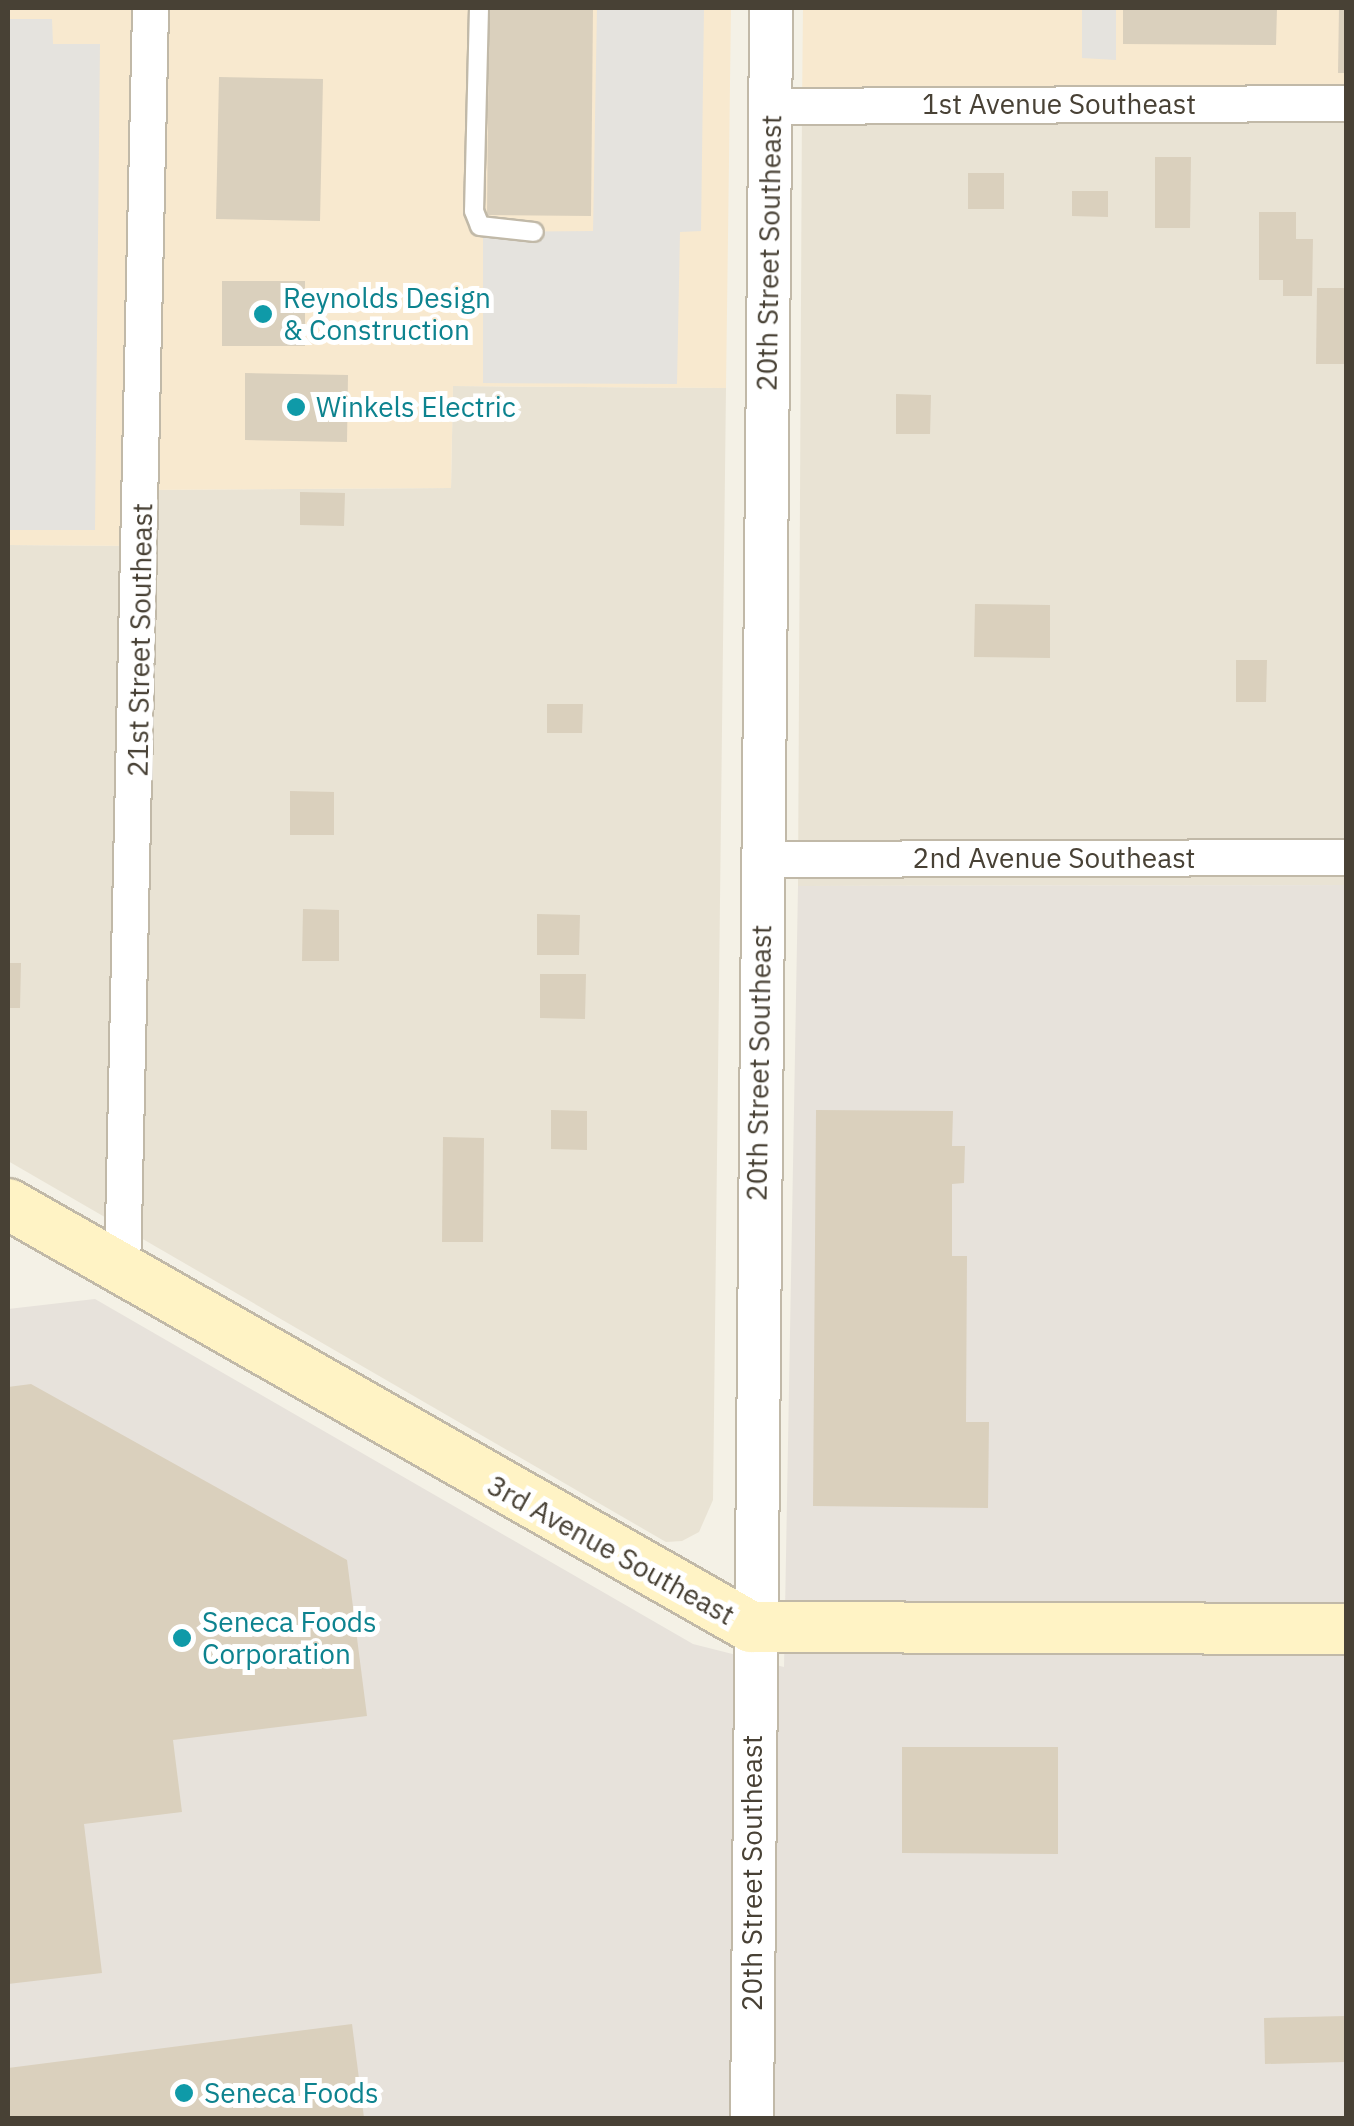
<!DOCTYPE html>
<style>
body{margin:0}
#map{position:relative;width:1354px;height:2126px;overflow:hidden;background:#f4f1e6;font-family:"IBM Plex Sans",sans-serif}
div>[style]{position:absolute}
.residential>*{inset:0;background:#e9e3d4}
.commercial>*{inset:0;background:#f8e9cf}
.industrial>*{inset:0;background:#e7e2db}
.parking>*{inset:0;background:#e5e3de}
.building>*{inset:0;background:#dad0bd}
.roads{filter:drop-shadow(2px 0 #c1b9a8) drop-shadow(-2px 0 #c1b9a8) drop-shadow(0 2px #c1b9a8) drop-shadow(0 -2px #c1b9a8)}
.service>*{height:18px;margin:-9px;padding:0 9px;transform-origin:9px;border-radius:9px;background:#fff}
.minor>*{height:35px;margin:-17.5px;padding:0 17.5px;transform-origin:17.5px;border-radius:17.5px;background:#fff}
.tertiary>*{height:42px;margin:-21px;padding:0 21px;transform-origin:21px;border-radius:21px;background:#fff}
.secondary>*{height:50px;margin:-25px;padding:0 25px;transform-origin:25px;border-radius:25px;background:#fff3c5}
.dots>*{width:28px;height:28px;translate:-50% -50%;box-sizing:border-box;border:5px solid #fff;border-radius:50%}
span{translate:-50% -50%;white-space:nowrap;text-align:center;line-height:1.15;-webkit-text-stroke:10px #fff;paint-order:stroke}
.street-label{font-size:28px;color:#484135}
.culture-label{font-size:28px;color:#0d838f}
.left{translate:0 -50%;text-align:left}
.frame{position:absolute;inset:0;border:10px solid #484135;pointer-events:none}
</style>
<div id="map">
<div class="residential">
<i style="clip-path:polygon(1346px 103px,1346px 885px,798px 886px,802px 106px)"></i>
<i style="clip-path:polygon(453px 386px,726px 388px,713px 1500px,699px 1532px,682px 1541px,666px 1542px,8px 1161px,8px 545px,141px 546px,143px 490px,451px 488px)"></i>
</div>
<div class="commercial">
<i style="clip-path:polygon(8px 8px,731px 8px,726px 388px,453px 386px,451px 488px,143px 490px,142px 546px,8px 545px)"></i>
<i style="clip-path:polygon(803px 8px,1346px 8px,1346px 103px,802px 106px)"></i>
</div>
<div class="industrial">
<i style="clip-path:polygon(1346px 885px,1346px 2118px,8px 2118px,8px 1309px,95px 1299px,693px 1644px,784px 1667px,798px 886px)"></i>
</div>
<div class="parking">
<i style="clip-path:polygon(597px 8px,704px 8px,701px 231px,680px 232px,677px 384px,483px 383px,483px 232px,593px 231px)"></i>
<i style="clip-path:polygon(1082px 8px,1116px 8px,1116px 60px,1082px 58px)"></i>
<i style="clip-path:polygon(8px 19px,52px 19px,53px 44px,100px 44px,95px 530px,8px 530px)"></i>
</div>
<div class="building">
<i style="clip-path:polygon(489px 8px,593px 8px,591px 216px,487px 215px)"></i>
<i style="clip-path:polygon(1123px 8px,1277px 8px,1276px 45px,1123px 44px)"></i>
<i style="clip-path:polygon(1339px 8px,1346px 8px,1346px 73px,1338px 73px)"></i>
<i style="clip-path:polygon(219px 77px,323px 79px,320px 221px,216px 219px)"></i>
<i style="clip-path:polygon(1155px 157px,1191px 157px,1190px 228px,1155px 228px)"></i>
<i style="clip-path:polygon(968px 173px,1004px 173px,1004px 209px,968px 209px)"></i>
<i style="clip-path:polygon(1072px 191px,1108px 191px,1108px 217px,1072px 216px)"></i>
<i style="clip-path:polygon(1259px 212px,1296px 212px,1296px 239px,1313px 239px,1312px 296px,1283px 296px,1283px 280px,1259px 280px)"></i>
<i style="clip-path:polygon(222px 281px,305px 281px,305px 346px,222px 346px)"></i>
<i style="clip-path:polygon(1317px 288px,1346px 288px,1346px 364px,1316px 364px)"></i>
<i style="clip-path:polygon(245px 373px,348px 375px,347px 442px,245px 440px)"></i>
<i style="clip-path:polygon(896px 394px,931px 395px,930px 434px,896px 434px)"></i>
<i style="clip-path:polygon(300px 492px,345px 493px,344px 526px,300px 525px)"></i>
<i style="clip-path:polygon(975px 604px,1050px 605px,1050px 658px,974px 657px)"></i>
<i style="clip-path:polygon(1236px 660px,1267px 660px,1266px 702px,1236px 702px)"></i>
<i style="clip-path:polygon(547px 704px,583px 704px,582px 733px,547px 733px)"></i>
<i style="clip-path:polygon(290px 791px,334px 792px,334px 835px,290px 835px)"></i>
<i style="clip-path:polygon(303px 909px,339px 910px,339px 961px,302px 961px)"></i>
<i style="clip-path:polygon(537px 914px,580px 915px,579px 955px,537px 955px)"></i>
<i style="clip-path:polygon(8px 963px,21px 963px,20px 1008px,8px 1008px)"></i>
<i style="clip-path:polygon(540px 974px,586px 974px,585px 1019px,540px 1018px)"></i>
<i style="clip-path:polygon(551px 1110px,587px 1111px,587px 1150px,551px 1149px)"></i>
<i style="clip-path:polygon(816px 1110px,953px 1111px,952px 1146px,965px 1146px,964px 1183px,952px 1184px,952px 1256px,967px 1256px,966px 1422px,989px 1422px,988px 1508px,813px 1506px)"></i>
<i style="clip-path:polygon(443px 1137px,484px 1138px,483px 1242px,442px 1242px)"></i>
<i style="clip-path:polygon(31px 1384px,347px 1560px,367px 1716px,173px 1740px,182px 1812px,84px 1824px,102px 1973px,8px 1984px,8px 1387px)"></i>
<i style="clip-path:polygon(902px 1747px,1058px 1747px,1058px 1854px,902px 1853px)"></i>
<i style="clip-path:polygon(1346px 2016px,1346px 2062px,1265px 2064px,1264px 2018px)"></i>
<i style="clip-path:polygon(352px 2024px,364px 2118px,8px 2118px,8px 2068px)"></i>
</div>
<div class="roads">
<div class="service">
<i style="left:479px;top:8px;width:203px;rotate:91.4deg"></i>
<i style="left:474px;top:211px;width:16px;rotate:68deg"></i>
<i style="left:480px;top:226px;width:54px;rotate:6.3deg"></i>
</div>
<div class="minor">
<i style="left:771px;top:106px;width:575px;rotate:-0.3deg"></i>
<i style="left:762px;top:859px;width:584px;rotate:-0.2deg"></i>
<i style="left:122px;top:1272px;width:1264px;rotate:-88.73deg"></i>
</div>
<div class="tertiary">
<i style="left:752px;top:2118px;width:2110px;rotate:-89.48deg"></i>
</div>
<div class="secondary">
<i style="left:8px;top:1204px;width:855px;rotate:29.65deg"></i>
<i style="left:751px;top:1627px;width:595px;rotate:0.19deg"></i>
</div>
</div>
<div class="dots">
<i style="left:263px;top:314px;background:#0f9aa8"></i>
<i style="left:296px;top:407px;background:#0f9aa8"></i>
<i style="left:182px;top:1638px;background:#0f9aa8"></i>
<i style="left:184px;top:2093px;background:#0f9aa8"></i>
</div>
<div class="street-label">
<span style="left:1059px;top:104px">1st Avenue Southeast</span>
<span style="left:769px;top:253px;rotate:-89deg">20th Street Southeast</span>
<span style="left:140px;top:640px;rotate:-89deg">21st Street Southeast</span>
<span style="left:1054px;top:858px">2nd Avenue Southeast</span>
<span style="left:759px;top:1063px;rotate:-89deg">20th Street Southeast</span>
<span style="left:611px;top:1550px;rotate:29deg">3rd Avenue Southeast</span>
<span style="left:752px;top:1873px;rotate:-90deg">20th Street Southeast</span>
</div>
<div class="culture-label">
<span class="left" style="left:283px;top:314px">Reynolds Design<br>&amp; Construction</span>
<span class="left" style="left:316px;top:407px">Winkels Electric</span>
<span class="left" style="left:202px;top:1638px">Seneca Foods<br>Corporation</span>
<span class="left" style="left:204px;top:2093px">Seneca Foods</span>
</div>
<div class="frame"></div>
</div>
